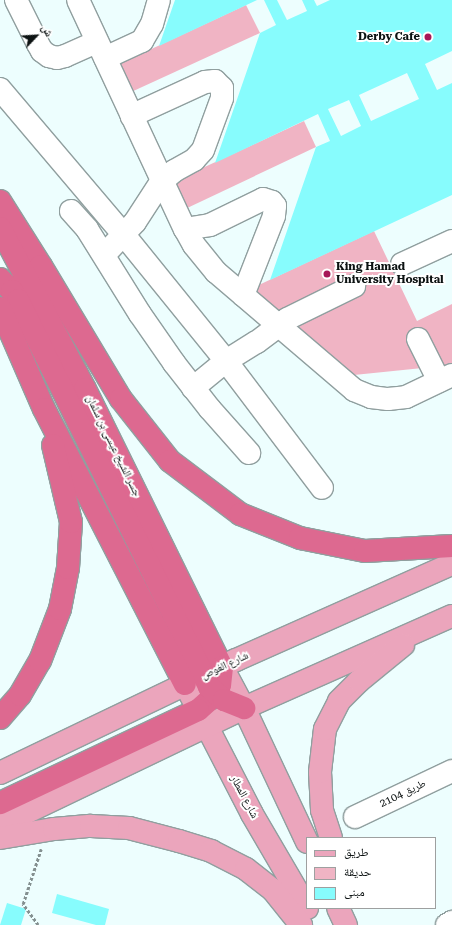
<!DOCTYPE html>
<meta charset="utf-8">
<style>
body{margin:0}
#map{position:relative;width:452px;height:925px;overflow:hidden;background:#edfefe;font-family:"Roboto Serif","Noto Naskh Arabic",serif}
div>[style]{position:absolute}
.green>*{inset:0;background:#f0b4c4}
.building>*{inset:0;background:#87fcfd}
.path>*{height:2.5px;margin-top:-1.25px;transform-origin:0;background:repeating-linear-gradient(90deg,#849090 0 3px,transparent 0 5px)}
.roads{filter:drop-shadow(1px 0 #909f9f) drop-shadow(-1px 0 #909f9f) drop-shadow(0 1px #909f9f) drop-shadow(0 -1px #909f9f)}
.minor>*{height:22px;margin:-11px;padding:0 11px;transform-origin:11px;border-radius:11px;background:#fff}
.major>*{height:22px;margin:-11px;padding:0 11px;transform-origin:11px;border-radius:11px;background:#eba5bc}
.highway>*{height:22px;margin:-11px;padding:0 11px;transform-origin:11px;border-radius:11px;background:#dd6990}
.dots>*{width:11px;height:11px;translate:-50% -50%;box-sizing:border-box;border:2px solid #fff;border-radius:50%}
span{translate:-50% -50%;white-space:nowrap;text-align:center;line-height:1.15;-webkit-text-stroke:4px #fff;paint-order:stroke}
.poi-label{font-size:11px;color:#0c1212;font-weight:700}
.right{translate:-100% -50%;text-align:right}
.left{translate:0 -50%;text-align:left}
.street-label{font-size:11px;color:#0c1212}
.legend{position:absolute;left:306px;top:837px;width:130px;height:72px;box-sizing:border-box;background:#fff;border:1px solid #9ea0a0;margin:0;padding:5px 7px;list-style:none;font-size:12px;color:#0c1212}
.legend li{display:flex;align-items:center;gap:8px;height:20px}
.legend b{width:20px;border:1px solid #9ea0a0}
.north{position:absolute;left:16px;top:16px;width:40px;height:40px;-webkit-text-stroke:3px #fff;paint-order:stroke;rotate:65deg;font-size:11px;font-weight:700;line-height:16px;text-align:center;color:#0c1212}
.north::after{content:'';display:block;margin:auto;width:14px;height:18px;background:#0c1212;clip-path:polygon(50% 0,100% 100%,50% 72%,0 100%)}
</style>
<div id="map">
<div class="green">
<i style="clip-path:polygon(246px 5px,260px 33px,129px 93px,117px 65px)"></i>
<i style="clip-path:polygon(304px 121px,316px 147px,183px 210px,170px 183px)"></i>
<i style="clip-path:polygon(374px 231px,417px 321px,452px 304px,452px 365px,354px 375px,345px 371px,250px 289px)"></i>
</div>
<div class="building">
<i style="clip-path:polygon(175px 0,257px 0,159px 46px)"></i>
<i style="clip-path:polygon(evenodd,264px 0,277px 0,287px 20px,307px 11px,302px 0,314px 0,317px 6px,330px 0,452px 0,452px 51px,425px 64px,437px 90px,452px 83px,452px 195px,270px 280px,316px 147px,330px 141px,318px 114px,215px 163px,260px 33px,276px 25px,264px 0,407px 73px,419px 99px,371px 121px,359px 95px,407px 73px,264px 0,349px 100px,361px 126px,341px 136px,328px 109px,349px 100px)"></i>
<i style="clip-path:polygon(57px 894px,109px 909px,105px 925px,96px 925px,52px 913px)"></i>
<i style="clip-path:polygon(7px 903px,26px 909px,21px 925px,0 925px)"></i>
</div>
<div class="path">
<i style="left:38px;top:925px;width:26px;rotate:-126deg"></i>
<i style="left:23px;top:904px;width:58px;rotate:-71.9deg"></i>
</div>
<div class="roads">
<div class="minor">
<i style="left:16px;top:0;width:49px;rotate:63.4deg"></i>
<i style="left:38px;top:44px;width:8px;rotate:60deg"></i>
<i style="left:42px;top:51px;width:9px;rotate:36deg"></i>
<i style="left:49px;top:56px;width:8px;rotate:14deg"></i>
<i style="left:57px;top:58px;width:8px;rotate:-14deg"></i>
<i style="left:65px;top:56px;width:35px;rotate:-24deg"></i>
<i style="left:78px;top:0;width:253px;rotate:65deg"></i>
<i style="left:185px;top:229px;width:18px;rotate:61deg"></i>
<i style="left:194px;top:245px;width:35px;rotate:51deg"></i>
<i style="left:216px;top:272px;width:182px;rotate:40.5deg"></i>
<i style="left:354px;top:390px;width:18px;rotate:22deg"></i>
<i style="left:371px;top:397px;width:17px;rotate:7deg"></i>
<i style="left:388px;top:399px;width:18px;rotate:-6deg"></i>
<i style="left:406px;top:397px;width:51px;rotate:-25.6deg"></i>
<i style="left:105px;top:58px;width:41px;rotate:-24.7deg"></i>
<i style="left:142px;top:41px;width:20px;rotate:-60deg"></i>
<i style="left:152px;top:24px;width:25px;rotate:-74deg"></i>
<i style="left:0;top:89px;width:192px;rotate:49.7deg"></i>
<i style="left:124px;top:235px;width:162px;rotate:51deg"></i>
<i style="left:226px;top:361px;width:159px;rotate:52.9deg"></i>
<i style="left:71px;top:211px;width:24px;rotate:48deg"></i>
<i style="left:87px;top:229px;width:100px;rotate:58.1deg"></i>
<i style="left:140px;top:314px;width:60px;rotate:55.2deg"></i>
<i style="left:174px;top:363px;width:58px;rotate:52deg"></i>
<i style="left:210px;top:409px;width:59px;rotate:48.4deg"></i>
<i style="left:185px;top:229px;width:25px;rotate:-9deg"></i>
<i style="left:210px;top:225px;width:59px;rotate:-26.1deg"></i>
<i style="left:263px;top:199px;width:9px;rotate:18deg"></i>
<i style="left:272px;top:202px;width:5px;rotate:53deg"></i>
<i style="left:275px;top:206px;width:10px;rotate:96deg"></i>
<i style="left:274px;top:216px;width:85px;rotate:111.4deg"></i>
<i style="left:104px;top:255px;width:45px;rotate:-46.8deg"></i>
<i style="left:135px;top:222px;width:48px;rotate:-57deg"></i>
<i style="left:161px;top:182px;width:17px;rotate:-40deg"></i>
<i style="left:174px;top:171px;width:23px;rotate:-29deg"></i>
<i style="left:194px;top:160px;width:13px;rotate:-48deg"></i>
<i style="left:203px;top:150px;width:55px;rotate:-69.9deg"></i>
<i style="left:222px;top:98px;width:10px;rotate:-90deg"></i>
<i style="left:222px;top:88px;width:10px;rotate:-135deg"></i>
<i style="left:215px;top:81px;width:10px;rotate:174deg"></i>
<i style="left:205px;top:82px;width:81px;rotate:155.3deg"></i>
<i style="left:402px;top:264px;width:55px;rotate:-24.7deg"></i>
<i style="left:418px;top:339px;width:47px;rotate:63.4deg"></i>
<i style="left:193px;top:388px;width:43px;rotate:-39.3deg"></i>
<i style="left:226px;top:361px;width:36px;rotate:-32deg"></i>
<i style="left:257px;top:342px;width:38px;rotate:-37deg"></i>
<i style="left:287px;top:319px;width:75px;rotate:-26.2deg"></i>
<i style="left:355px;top:817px;width:107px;rotate:-25.4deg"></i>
<i style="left:447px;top:925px;width:6px;rotate:-31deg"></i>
</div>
<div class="major">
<i style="left:222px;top:667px;width:47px;rotate:61.8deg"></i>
<i style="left:244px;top:708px;width:148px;rotate:64.8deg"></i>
<i style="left:185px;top:684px;width:146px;rotate:62.7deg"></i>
<i style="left:252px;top:814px;width:109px;rotate:59.7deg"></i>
<i style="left:0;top:773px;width:262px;rotate:-25.6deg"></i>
<i style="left:236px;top:660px;width:236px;rotate:-24deg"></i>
<i style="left:0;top:825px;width:271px;rotate:-25.6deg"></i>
<i style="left:244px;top:708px;width:227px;rotate:-23.9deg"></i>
<i style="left:0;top:838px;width:55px;rotate:-9.5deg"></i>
<i style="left:54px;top:829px;width:37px;rotate:-5deg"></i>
<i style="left:91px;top:826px;width:38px;rotate:3deg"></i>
<i style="left:129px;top:828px;width:52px;rotate:14.6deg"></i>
<i style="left:179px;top:841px;width:34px;rotate:17deg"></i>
<i style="left:211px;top:851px;width:39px;rotate:27deg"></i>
<i style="left:246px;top:869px;width:34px;rotate:38deg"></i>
<i style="left:273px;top:890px;width:45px;rotate:51.3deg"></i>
<i style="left:331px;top:838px;width:29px;rotate:-108deg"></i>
<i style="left:322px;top:810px;width:38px;rotate:-93deg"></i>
<i style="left:320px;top:772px;width:43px;rotate:-83.4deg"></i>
<i style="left:325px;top:729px;width:31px;rotate:-63deg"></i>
<i style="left:339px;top:701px;width:28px;rotate:-45deg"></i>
<i style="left:359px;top:681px;width:57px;rotate:-39.3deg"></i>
<i style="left:338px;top:908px;width:19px;rotate:65deg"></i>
</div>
<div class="highway">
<i style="left:0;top:201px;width:77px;rotate:57.8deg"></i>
<i style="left:41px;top:266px;width:155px;rotate:59deg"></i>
<i style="left:121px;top:399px;width:79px;rotate:51.7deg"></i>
<i style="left:170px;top:461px;width:88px;rotate:37.1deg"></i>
<i style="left:240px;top:514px;width:65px;rotate:21.8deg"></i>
<i style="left:300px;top:538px;width:66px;rotate:11.3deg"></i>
<i style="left:365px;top:551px;width:87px;rotate:-3.3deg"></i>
<i style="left:0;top:228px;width:182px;rotate:62.2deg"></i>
<i style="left:85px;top:389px;width:310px;rotate:63.8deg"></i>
<i style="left:222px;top:667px;width:18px;rotate:96deg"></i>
<i style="left:220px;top:685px;width:10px;rotate:114deg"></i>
<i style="left:216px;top:694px;width:24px;rotate:138deg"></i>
<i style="left:198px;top:710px;width:219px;rotate:154.8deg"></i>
<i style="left:0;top:279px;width:17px;rotate:45deg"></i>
<i style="left:12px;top:291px;width:11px;rotate:56deg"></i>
<i style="left:18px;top:300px;width:432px;rotate:63.7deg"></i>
<i style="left:209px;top:687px;width:20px;rotate:41deg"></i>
<i style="left:224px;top:700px;width:22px;rotate:22deg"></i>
<i style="left:0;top:308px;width:110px;rotate:66.5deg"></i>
<i style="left:44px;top:409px;width:309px;rotate:62.9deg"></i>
<i style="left:0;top:718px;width:30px;rotate:-49deg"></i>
<i style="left:20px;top:695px;width:39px;rotate:-60deg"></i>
<i style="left:40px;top:661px;width:56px;rotate:-69deg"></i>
<i style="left:60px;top:609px;width:42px;rotate:-79deg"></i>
<i style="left:68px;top:568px;width:46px;rotate:-86.3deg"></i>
<i style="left:71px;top:522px;width:79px;rotate:-103.2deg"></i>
</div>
</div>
<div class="dots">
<i style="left:428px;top:37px;background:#a61758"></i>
<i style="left:327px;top:274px;background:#a61758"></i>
</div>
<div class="poi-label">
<span class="right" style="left:420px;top:37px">Derby Cafe</span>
<span class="left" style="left:336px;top:274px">King Hamad<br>University Hospital</span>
</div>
<div class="street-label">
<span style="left:113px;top:446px;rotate:64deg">جسر الشيخ عيسى بن سلمان</span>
<span style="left:225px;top:666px;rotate:-25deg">شارع الغوص</span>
<span style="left:403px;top:794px;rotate:-26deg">طريق 2104</span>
<span style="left:244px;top:797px;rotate:62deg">شارع المطار</span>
</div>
<ul class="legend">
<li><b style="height:5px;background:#eba5bc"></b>طريق</li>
<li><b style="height:11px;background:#f0b4c4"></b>حديقة</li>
<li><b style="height:11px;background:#87fcfd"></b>مبنى</li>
</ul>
<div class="north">ش</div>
</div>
